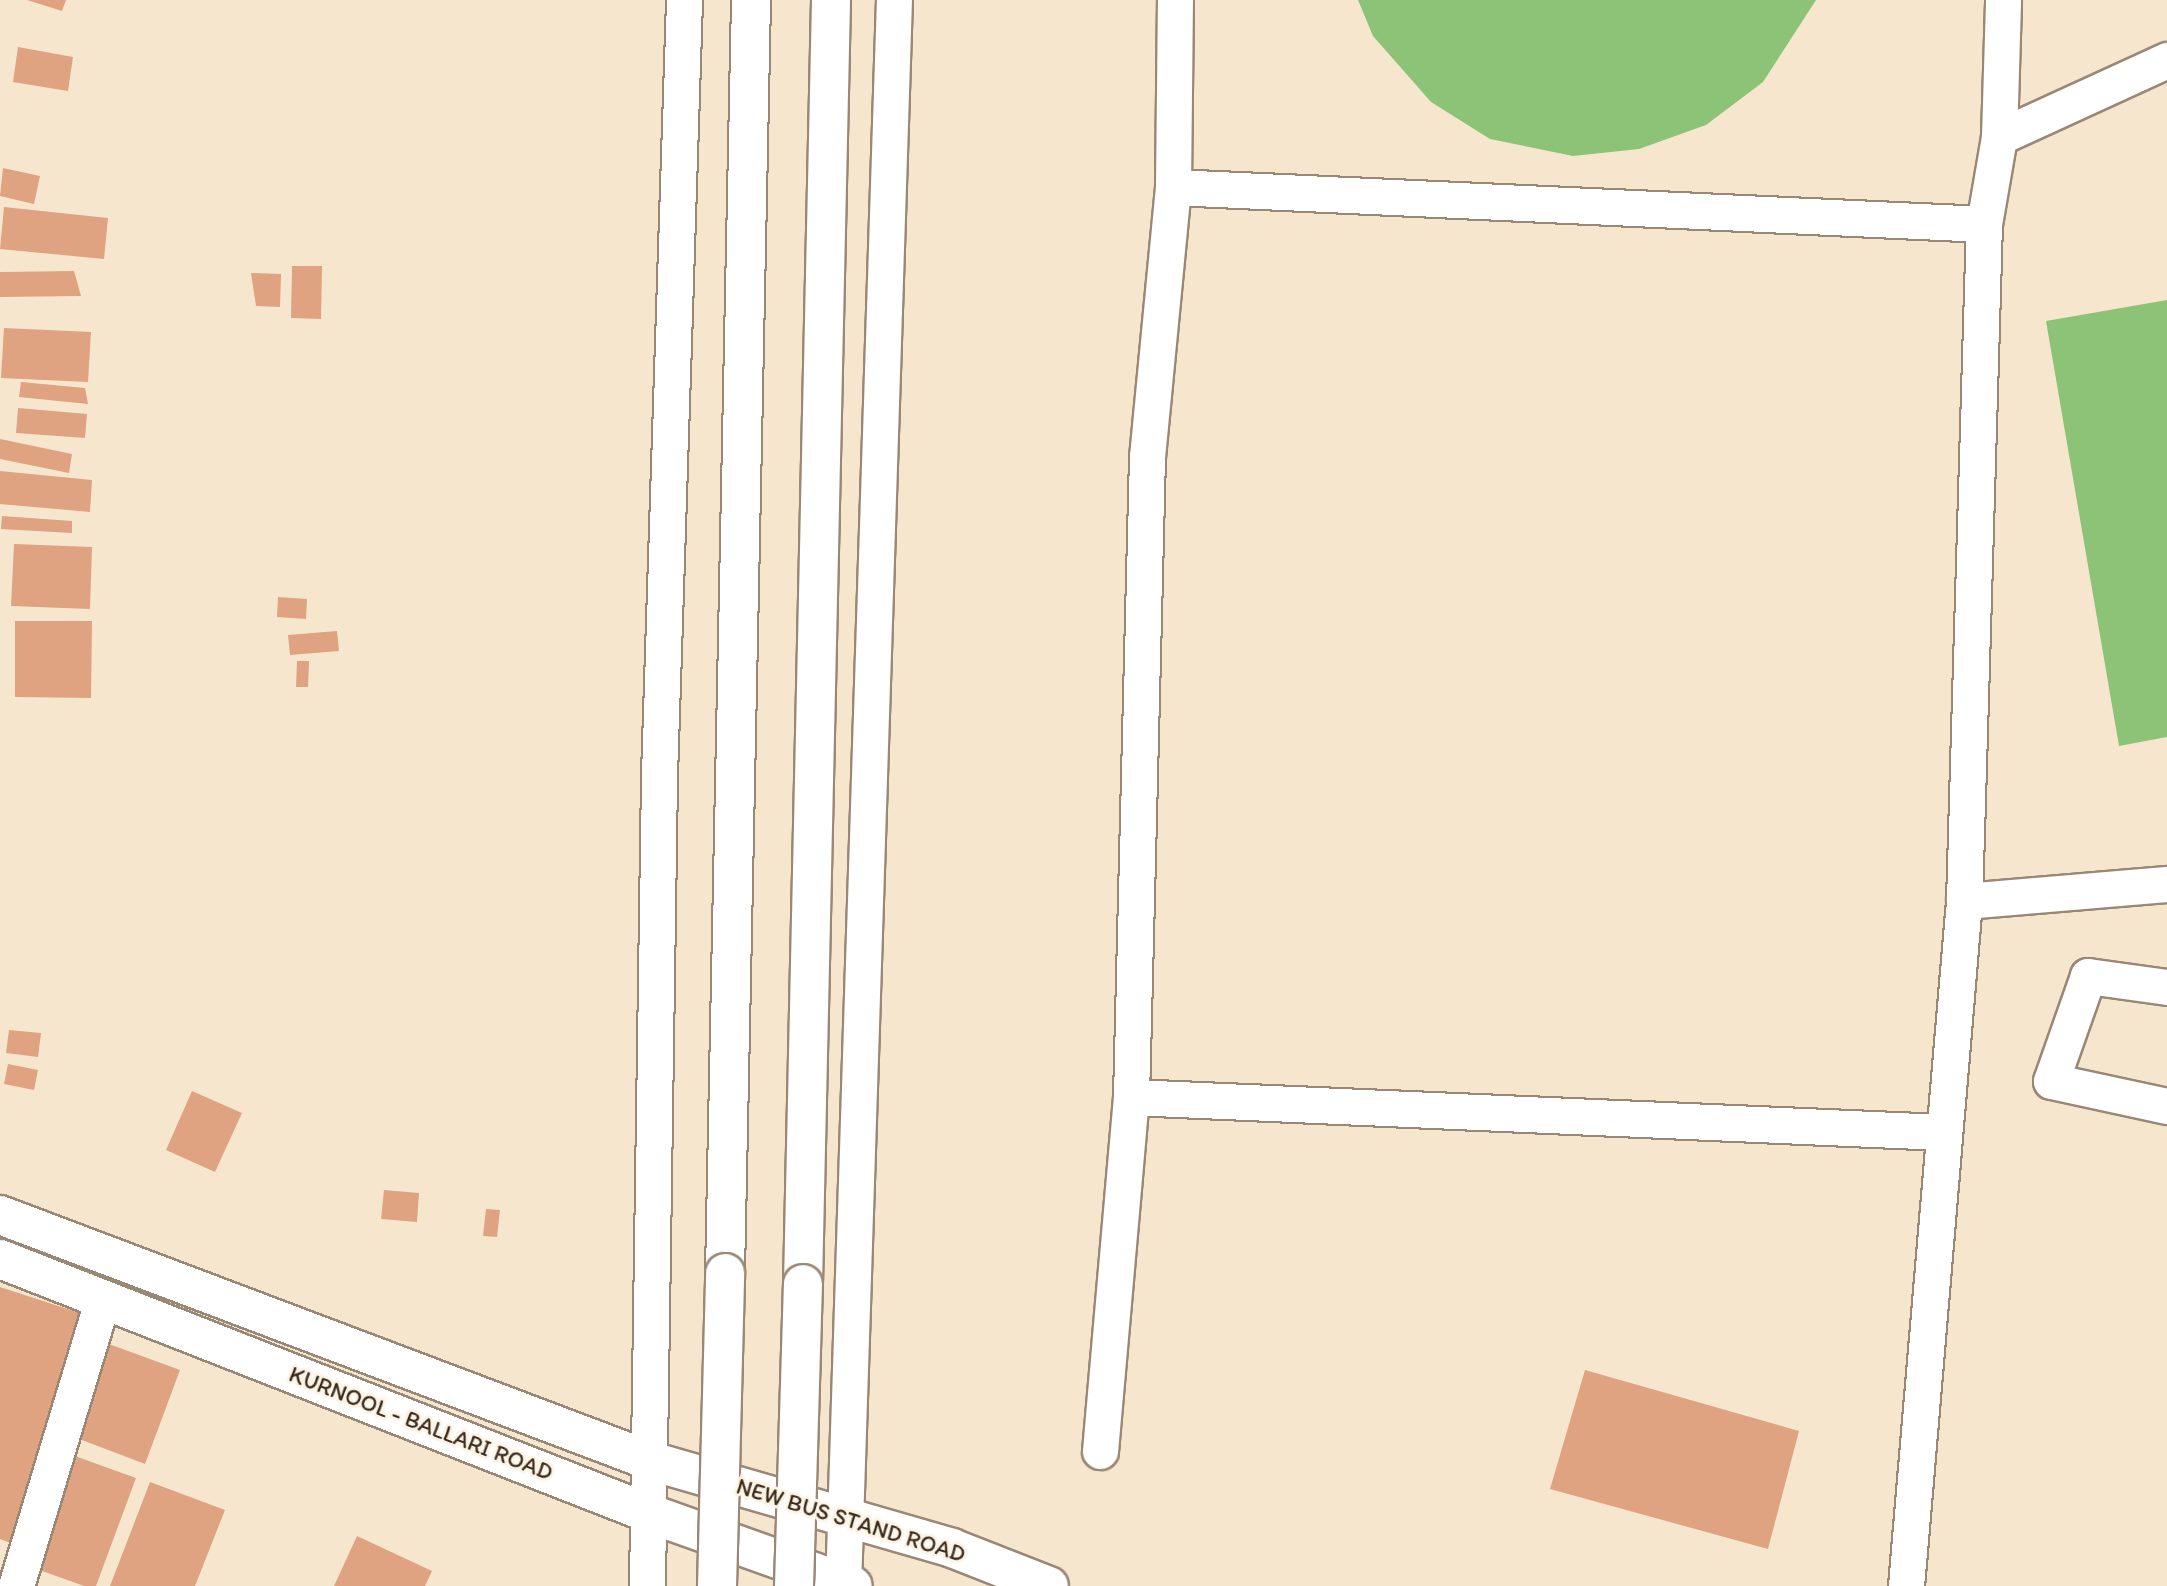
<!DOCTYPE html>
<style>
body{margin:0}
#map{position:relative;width:2167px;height:1586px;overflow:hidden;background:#f7e6ce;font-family:Itim,sans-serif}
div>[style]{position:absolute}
.green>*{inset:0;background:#8dc376}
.building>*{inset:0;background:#dfa381}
.roads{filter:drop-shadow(2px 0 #998876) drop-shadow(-2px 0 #998876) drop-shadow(0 2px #998876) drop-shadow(0 -2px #998876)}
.minor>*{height:35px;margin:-17.5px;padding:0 17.5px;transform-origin:17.5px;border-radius:17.5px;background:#fff}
.major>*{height:38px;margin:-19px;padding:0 19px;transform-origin:19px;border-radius:19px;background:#fff}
.highway>*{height:38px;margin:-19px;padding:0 19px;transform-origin:19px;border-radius:19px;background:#fff}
.bridges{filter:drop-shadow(2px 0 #998876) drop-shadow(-2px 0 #998876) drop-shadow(0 2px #998876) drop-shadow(0 -2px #998876)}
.highway-bridge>*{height:38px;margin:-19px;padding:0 19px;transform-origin:19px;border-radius:19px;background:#fff}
span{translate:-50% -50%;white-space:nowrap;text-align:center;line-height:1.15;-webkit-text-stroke:6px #fcf5e5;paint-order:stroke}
.street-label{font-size:23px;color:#3b2a1e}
</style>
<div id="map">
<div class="green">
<i style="clip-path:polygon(1358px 0,1816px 0,1763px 82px,1706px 125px,1639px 149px,1573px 156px,1490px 139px,1431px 102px,1373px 36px)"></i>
<i style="clip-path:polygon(2167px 300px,2167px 737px,2119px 746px,2046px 321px)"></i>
</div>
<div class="building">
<i style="clip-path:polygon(27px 0,66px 0,62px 11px)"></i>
<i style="clip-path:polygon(18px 47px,73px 57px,68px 91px,13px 82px)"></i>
<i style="clip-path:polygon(3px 168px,40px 176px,34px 204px,0 196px)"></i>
<i style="clip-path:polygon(4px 207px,108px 218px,104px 259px,0 249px)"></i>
<i style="clip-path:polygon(292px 266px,322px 266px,321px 319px,291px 318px)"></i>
<i style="clip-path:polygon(74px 271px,81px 296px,0 297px,0 272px)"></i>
<i style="clip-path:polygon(251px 273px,281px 274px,280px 307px,256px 306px)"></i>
<i style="clip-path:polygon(4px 328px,91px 332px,88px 382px,1px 378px)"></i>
<i style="clip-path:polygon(21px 382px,85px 388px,88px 404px,19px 397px)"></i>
<i style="clip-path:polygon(18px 408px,87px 414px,85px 438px,16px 433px)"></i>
<i style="clip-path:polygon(0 439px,72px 454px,69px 473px,0 459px)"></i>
<i style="clip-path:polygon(0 471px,92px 480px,90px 512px,0 504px)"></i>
<i style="clip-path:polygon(2px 516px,72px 521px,72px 533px,1px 529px)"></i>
<i style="clip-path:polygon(14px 544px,92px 547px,90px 609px,11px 606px)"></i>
<i style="clip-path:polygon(278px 597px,307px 599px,306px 619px,277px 617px)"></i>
<i style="clip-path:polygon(15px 621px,92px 621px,91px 698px,15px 697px)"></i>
<i style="clip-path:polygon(337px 631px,339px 651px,290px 655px,288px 635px)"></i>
<i style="clip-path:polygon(297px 661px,309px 661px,308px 687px,296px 687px)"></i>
<i style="clip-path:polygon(9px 1030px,41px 1033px,38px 1057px,6px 1053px)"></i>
<i style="clip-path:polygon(8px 1064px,38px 1070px,34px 1090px,4px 1084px)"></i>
<i style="clip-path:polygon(192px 1091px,242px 1113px,215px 1172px,166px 1150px)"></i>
<i style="clip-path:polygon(384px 1190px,419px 1193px,417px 1222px,381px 1219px)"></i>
<i style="clip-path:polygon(486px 1209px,500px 1210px,497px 1237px,483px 1236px)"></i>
<i style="clip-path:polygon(0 1287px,86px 1315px,11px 1543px,0 1539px)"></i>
<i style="clip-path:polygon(109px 1344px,180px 1370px,145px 1464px,74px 1437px)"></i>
<i style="clip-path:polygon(1585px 1370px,1799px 1431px,1768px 1549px,1550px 1489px)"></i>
<i style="clip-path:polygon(72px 1455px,136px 1478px,96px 1586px,84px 1586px,31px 1567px)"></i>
<i style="clip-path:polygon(150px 1482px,225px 1510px,195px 1586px,110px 1586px)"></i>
<i style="clip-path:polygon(357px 1536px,432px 1571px,425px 1586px,334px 1586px)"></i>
</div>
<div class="roads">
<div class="minor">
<i style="left:1999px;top:137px;width:185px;rotate:-24.6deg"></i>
<i style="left:1173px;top:187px;width:812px;rotate:2.61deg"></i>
<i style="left:1964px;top:901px;width:677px;rotate:-88.31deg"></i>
<i style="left:1984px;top:224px;width:88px;rotate:-80.2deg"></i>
<i style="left:1999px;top:137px;width:137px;rotate:-88.3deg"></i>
<i style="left:2167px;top:987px;width:80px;rotate:-172.1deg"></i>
<i style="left:2088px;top:976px;width:111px;rotate:109.4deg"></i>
<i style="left:2051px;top:1081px;width:119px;rotate:12.2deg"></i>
<i style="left:1131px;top:1097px;width:814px;rotate:2.47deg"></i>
<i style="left:1100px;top:1451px;width:355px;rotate:-85deg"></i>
<i style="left:1131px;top:1097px;width:640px;rotate:-88.57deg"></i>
<i style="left:1147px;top:457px;width:271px;rotate:-84.5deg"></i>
<i style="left:1173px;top:187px;width:187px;rotate:-89.4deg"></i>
<i style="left:16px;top:1586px;width:301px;rotate:-73.2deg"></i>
<i style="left:647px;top:1586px;width:811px;rotate:-89.15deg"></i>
<i style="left:659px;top:775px;width:775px;rotate:-88.15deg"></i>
<i style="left:843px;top:1586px;width:1587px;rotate:-88.16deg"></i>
<i style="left:1906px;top:1586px;width:687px;rotate:-85.16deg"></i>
<i style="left:1964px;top:901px;width:204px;rotate:-4.8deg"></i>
</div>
<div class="major">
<i style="left:0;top:1215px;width:696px;rotate:20.7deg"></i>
<i style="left:651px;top:1461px;width:313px;rotate:16.1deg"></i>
<i style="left:952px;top:1548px;width:104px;rotate:21.4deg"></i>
<i style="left:0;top:1259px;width:699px;rotate:21.39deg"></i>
<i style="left:651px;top:1514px;width:214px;rotate:19.6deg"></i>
</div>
<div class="highway">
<i style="left:725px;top:1273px;width:1273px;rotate:-88.83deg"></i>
<i style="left:803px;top:1284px;width:1284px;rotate:-88.75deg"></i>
</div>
</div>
<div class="bridges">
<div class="highway-bridge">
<i style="left:717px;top:1586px;width:313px;rotate:-88.5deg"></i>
<i style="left:794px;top:1586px;width:302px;rotate:-88.3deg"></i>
</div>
</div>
<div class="street-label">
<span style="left:421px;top:1423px;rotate:21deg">KURNOOL - BALLARI ROAD</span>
<span style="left:851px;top:1520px;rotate:17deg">NEW BUS STAND ROAD</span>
</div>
</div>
